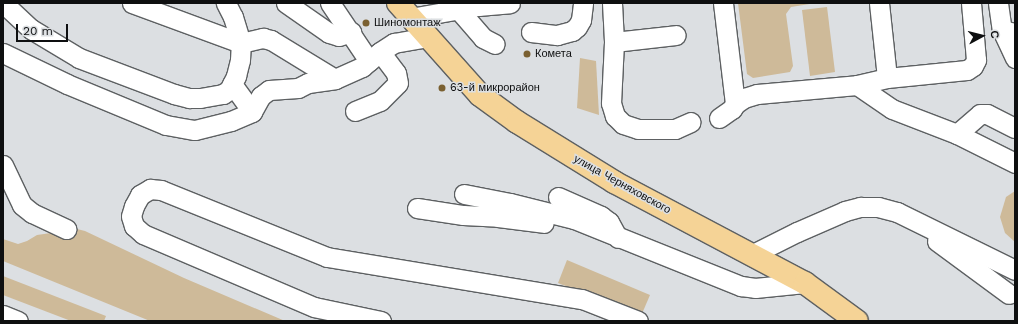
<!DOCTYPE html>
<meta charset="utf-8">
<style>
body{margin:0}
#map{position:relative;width:1018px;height:324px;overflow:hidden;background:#dcdfe2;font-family:"Work Sans",sans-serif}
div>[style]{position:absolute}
.green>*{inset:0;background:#ceba99}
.roads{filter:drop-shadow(1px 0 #5d6062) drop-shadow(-1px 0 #5d6062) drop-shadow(0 1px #5d6062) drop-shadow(0 -1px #5d6062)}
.minor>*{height:19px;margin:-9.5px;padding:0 9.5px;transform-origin:9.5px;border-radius:9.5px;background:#fff}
.major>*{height:22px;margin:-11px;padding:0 11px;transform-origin:11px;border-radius:11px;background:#f5d396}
.dots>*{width:11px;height:11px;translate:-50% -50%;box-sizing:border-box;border:2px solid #dcdfe2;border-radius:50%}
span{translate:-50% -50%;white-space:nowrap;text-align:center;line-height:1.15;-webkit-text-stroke:3px #dcdfe2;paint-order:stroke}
.poi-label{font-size:11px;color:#0e0f10}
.left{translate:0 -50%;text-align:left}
.street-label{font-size:11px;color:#0e0f10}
.frame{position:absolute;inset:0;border:4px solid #0e0f10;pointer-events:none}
.north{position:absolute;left:962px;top:16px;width:40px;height:40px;-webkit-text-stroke:3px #dcdfe2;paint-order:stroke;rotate:83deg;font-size:11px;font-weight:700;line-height:16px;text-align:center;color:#0e0f10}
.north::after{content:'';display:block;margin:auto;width:14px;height:18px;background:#0e0f10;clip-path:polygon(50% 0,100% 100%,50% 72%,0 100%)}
.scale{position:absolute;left:16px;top:24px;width:52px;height:18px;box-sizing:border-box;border:2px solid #0e0f10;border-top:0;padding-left:5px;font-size:12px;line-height:14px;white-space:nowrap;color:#0e0f10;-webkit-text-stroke:3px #dcdfe2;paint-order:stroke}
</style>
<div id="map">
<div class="green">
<i style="clip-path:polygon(738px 3px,816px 3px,791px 7px,786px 14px,793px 66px,790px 72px,753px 78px,747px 74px)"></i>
<i style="clip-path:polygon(827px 7px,835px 72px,810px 76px,802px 10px)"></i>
<i style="clip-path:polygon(580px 58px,596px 61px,599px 115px,577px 108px)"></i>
<i style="clip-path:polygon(1015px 191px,1015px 242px,1005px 233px,1000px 217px,1006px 197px)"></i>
<i style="clip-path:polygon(77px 229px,85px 231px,184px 278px,285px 321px,150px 321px,3px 261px,3px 239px,18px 244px,27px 241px,37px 235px,51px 233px,63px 235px)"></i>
<i style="clip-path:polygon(567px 260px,650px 295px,641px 316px,558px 283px)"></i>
<i style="clip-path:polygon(3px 276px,106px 316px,104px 321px,71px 321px,3px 295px)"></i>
</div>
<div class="roads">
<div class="minor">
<i style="left:3px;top:3px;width:38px;rotate:43deg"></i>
<i style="left:31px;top:29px;width:56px;rotate:31.1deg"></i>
<i style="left:79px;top:58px;width:102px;rotate:20.8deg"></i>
<i style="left:174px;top:94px;width:16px;rotate:15deg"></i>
<i style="left:189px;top:98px;width:11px"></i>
<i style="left:200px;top:98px;width:23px;rotate:-10deg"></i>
<i style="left:223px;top:94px;width:7px;rotate:-34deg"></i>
<i style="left:229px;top:90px;width:16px;rotate:-63deg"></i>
<i style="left:236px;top:76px;width:16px;rotate:-76deg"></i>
<i style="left:240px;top:60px;width:17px;rotate:-87deg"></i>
<i style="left:241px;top:43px;width:27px;rotate:-107deg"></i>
<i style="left:233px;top:17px;width:16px;rotate:-117deg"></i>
<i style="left:132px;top:3px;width:116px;rotate:20.2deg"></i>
<i style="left:241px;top:43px;width:23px;rotate:-13deg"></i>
<i style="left:263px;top:38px;width:8px;rotate:14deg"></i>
<i style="left:271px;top:40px;width:75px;rotate:31.4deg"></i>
<i style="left:286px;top:3px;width:52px;rotate:34.9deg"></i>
<i style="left:329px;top:33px;width:10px;rotate:17deg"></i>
<i style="left:339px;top:36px;width:13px;rotate:-18deg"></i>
<i style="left:330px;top:3px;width:70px;rotate:56.1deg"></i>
<i style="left:612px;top:3px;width:39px;rotate:87deg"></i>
<i style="left:614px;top:42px;width:61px;rotate:92.8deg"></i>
<i style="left:611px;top:103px;width:14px;rotate:73deg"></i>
<i style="left:615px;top:116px;width:11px;rotate:45deg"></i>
<i style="left:623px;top:124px;width:16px;rotate:18deg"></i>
<i style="left:638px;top:129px;width:37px"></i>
<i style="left:675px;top:129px;width:17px;rotate:-24deg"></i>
<i style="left:723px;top:3px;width:102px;rotate:83.2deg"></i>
<i style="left:735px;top:104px;width:11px;rotate:-34deg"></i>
<i style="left:744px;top:98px;width:14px;rotate:-17deg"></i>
<i style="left:757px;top:94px;width:100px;rotate:-5.1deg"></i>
<i style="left:857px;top:85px;width:31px;rotate:-13deg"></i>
<i style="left:879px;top:3px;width:75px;rotate:83.9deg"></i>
<i style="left:887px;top:78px;width:80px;rotate:-5.7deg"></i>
<i style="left:967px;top:70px;width:7px;rotate:-34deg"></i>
<i style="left:973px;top:66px;width:7px;rotate:-63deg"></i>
<i style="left:976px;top:60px;width:57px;rotate:-95deg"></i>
<i style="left:998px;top:3px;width:27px;rotate:82deg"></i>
<i style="left:1002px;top:30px;width:13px;rotate:13deg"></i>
<i style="left:458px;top:9px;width:38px;rotate:49deg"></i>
<i style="left:483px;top:38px;width:13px;rotate:27deg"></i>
<i style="left:410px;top:18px;width:69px;rotate:-10deg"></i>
<i style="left:478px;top:6px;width:32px;rotate:-5deg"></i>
<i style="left:1002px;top:30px;width:31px;rotate:65deg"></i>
<i style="left:531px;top:32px;width:26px;rotate:7deg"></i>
<i style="left:557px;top:35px;width:16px;rotate:-15deg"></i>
<i style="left:572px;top:31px;width:6px;rotate:-39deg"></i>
<i style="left:577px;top:27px;width:8px;rotate:-60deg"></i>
<i style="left:581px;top:20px;width:17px;rotate:-83deg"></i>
<i style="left:614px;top:42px;width:62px;rotate:-6.4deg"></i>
<i style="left:3px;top:53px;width:71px;rotate:25.8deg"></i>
<i style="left:67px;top:84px;width:107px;rotate:22.5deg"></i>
<i style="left:166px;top:125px;width:29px;rotate:10deg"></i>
<i style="left:195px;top:130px;width:37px;rotate:-14deg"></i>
<i style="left:231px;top:121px;width:23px;rotate:-23deg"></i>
<i style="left:252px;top:112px;width:18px;rotate:-61deg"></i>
<i style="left:261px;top:96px;width:10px;rotate:-37deg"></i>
<i style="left:269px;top:90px;width:29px;rotate:-4deg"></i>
<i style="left:298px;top:88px;width:11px;rotate:-27deg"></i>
<i style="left:308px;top:83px;width:27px;rotate:-8deg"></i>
<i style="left:335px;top:79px;width:30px;rotate:-24deg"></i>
<i style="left:362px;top:67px;width:23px;rotate:-40deg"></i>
<i style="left:380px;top:52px;width:17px;rotate:-33deg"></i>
<i style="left:394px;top:43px;width:35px;rotate:-10deg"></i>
<i style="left:232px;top:84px;width:34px;rotate:54deg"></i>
<i style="left:857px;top:85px;width:42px;rotate:34.4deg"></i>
<i style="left:892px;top:109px;width:70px;rotate:21deg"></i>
<i style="left:957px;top:134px;width:65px;rotate:26.6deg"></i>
<i style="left:355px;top:111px;width:27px;rotate:-22deg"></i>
<i style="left:380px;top:101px;width:25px;rotate:-45deg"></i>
<i style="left:398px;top:83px;width:10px;rotate:-101deg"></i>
<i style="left:396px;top:73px;width:26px;rotate:-127deg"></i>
<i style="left:719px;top:118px;width:16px;rotate:-35deg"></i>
<i style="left:732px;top:109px;width:6px;rotate:-59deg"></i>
<i style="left:957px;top:134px;width:30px;rotate:-41deg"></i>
<i style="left:980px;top:114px;width:7px"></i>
<i style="left:987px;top:114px;width:31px;rotate:27deg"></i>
<i style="left:3px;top:165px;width:44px;rotate:64.6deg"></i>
<i style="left:22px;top:205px;width:13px;rotate:39deg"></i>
<i style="left:32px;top:213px;width:38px;rotate:25deg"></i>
<i style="left:464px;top:194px;width:47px;rotate:11.1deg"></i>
<i style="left:510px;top:203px;width:66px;rotate:14deg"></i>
<i style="left:574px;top:219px;width:180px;rotate:21.9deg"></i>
<i style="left:741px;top:286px;width:14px;rotate:8deg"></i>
<i style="left:755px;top:288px;width:50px;rotate:-5.7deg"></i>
<i style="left:558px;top:197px;width:47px;rotate:23.8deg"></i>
<i style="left:601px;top:216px;width:10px;rotate:37deg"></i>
<i style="left:609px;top:222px;width:18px;rotate:61deg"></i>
<i style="left:417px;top:208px;width:47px;rotate:8.7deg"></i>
<i style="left:463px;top:215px;width:35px;rotate:3deg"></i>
<i style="left:498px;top:217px;width:46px;rotate:7.4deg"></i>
<i style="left:937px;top:241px;width:89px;rotate:36.4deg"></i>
<i style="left:753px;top:254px;width:49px;rotate:-26.6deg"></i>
<i style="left:797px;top:232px;width:52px;rotate:-23.6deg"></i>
<i style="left:845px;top:211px;width:16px;rotate:-15deg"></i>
<i style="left:860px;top:207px;width:18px"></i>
<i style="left:878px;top:207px;width:20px;rotate:15deg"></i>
<i style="left:897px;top:212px;width:131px;rotate:26.2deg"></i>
<i style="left:3px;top:315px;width:16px;rotate:22deg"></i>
<i style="left:381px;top:321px;width:68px;rotate:-168.2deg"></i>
<i style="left:314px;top:307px;width:186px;rotate:-156.9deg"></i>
<i style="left:143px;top:234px;width:12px;rotate:-138deg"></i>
<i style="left:134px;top:226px;width:10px;rotate:-107deg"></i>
<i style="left:131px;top:216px;width:10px;rotate:-73deg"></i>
<i style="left:134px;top:206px;width:13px;rotate:-61deg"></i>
<i style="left:140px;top:195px;width:12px;rotate:-31deg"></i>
<i style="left:150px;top:189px;width:11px;rotate:5deg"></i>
<i style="left:161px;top:190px;width:179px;rotate:22deg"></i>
<i style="left:327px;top:257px;width:258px;rotate:9.4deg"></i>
<i style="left:582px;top:299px;width:60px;rotate:21.4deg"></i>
</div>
<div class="major">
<i style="left:398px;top:3px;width:123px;rotate:48.3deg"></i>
<i style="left:480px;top:95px;width:46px;rotate:36.1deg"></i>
<i style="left:517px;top:122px;width:114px;rotate:31.7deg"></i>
<i style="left:614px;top:182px;width:216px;rotate:27.9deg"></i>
<i style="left:805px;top:283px;width:64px;rotate:36.2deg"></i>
</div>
</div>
<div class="dots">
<i style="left:366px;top:23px;background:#7a6031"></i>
<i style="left:527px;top:54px;background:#7a6031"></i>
<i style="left:442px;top:88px;background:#7a6031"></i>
</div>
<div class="poi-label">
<span class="left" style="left:374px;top:23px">Шиномонтаж</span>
<span class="left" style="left:535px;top:54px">Комета</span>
<span class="left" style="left:450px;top:88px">63-й микрорайон</span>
</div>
<div class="street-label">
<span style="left:622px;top:185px;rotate:29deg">улица Черняховского</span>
</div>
<div class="frame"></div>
<div class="north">С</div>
<div class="scale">20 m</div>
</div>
